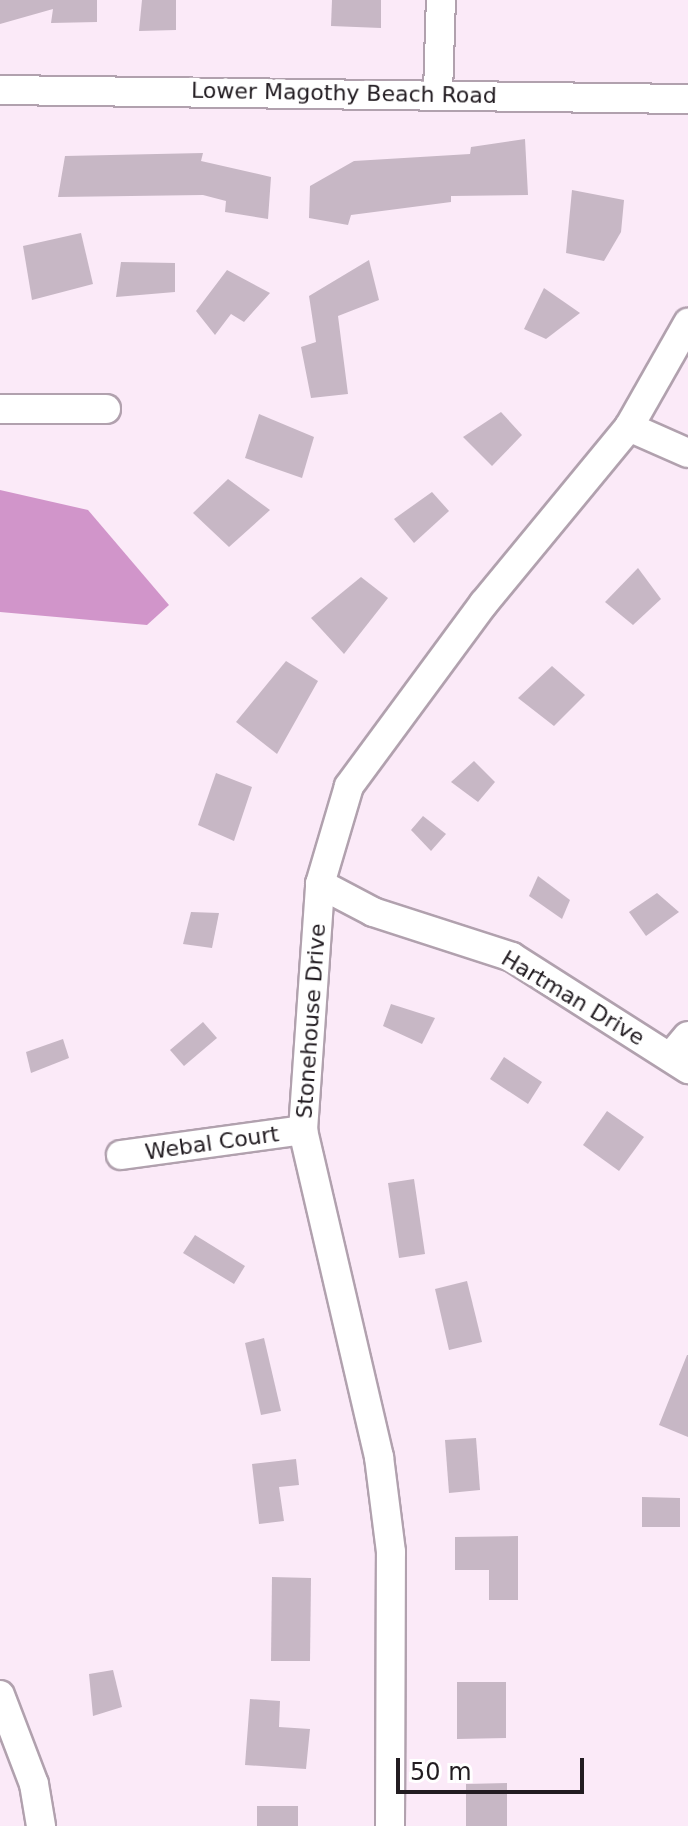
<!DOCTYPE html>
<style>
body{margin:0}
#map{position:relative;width:688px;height:1826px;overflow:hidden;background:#fbeaf8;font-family:"DejaVu Sans",sans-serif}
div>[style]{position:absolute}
.water>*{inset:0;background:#d195ca}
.building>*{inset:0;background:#c7b7c5}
.roads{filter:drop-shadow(2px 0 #b1a1ae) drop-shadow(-2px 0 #b1a1ae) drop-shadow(0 2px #b1a1ae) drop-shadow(0 -2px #b1a1ae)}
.minor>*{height:28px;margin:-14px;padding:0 14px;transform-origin:14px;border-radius:14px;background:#fff}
span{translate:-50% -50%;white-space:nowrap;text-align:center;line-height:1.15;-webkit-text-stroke:8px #fff;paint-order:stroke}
.street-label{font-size:22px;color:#221c21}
.scale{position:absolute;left:396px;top:1758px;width:188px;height:36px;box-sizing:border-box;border:4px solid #221c21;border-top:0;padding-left:10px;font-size:24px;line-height:28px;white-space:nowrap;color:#221c21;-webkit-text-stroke:6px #fff;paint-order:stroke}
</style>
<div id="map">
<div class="water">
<i style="clip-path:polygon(0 490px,88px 510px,169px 605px,147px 625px,0 612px)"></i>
</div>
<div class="building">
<i style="clip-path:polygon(0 0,97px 0,97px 22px,51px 23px,53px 9px,0 24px)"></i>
<i style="clip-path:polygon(142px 0,176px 0,176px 30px,139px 31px)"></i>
<i style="clip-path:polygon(332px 0,381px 0,381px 28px,331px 26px)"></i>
<i style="clip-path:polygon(525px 139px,528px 195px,451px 196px,451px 202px,351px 215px,348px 225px,309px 218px,310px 186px,354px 161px,470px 154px,471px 147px)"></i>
<i style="clip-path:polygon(203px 153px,201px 161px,271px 177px,268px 219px,225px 212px,226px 201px,203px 195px,58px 197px,65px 156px)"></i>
<i style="clip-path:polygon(572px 190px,624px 200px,621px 232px,604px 261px,566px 253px)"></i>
<i style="clip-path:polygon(81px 233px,93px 284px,32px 300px,23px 246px)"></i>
<i style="clip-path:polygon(369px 260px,379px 300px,338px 316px,348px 394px,311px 398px,301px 347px,316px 342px,309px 296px)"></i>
<i style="clip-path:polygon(121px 262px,175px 263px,175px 292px,116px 297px)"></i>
<i style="clip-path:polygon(227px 270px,270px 293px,244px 322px,231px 314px,215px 335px,196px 311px)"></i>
<i style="clip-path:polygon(544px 288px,580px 313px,546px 339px,524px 329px)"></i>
<i style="clip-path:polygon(501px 412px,522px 435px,492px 466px,463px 437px)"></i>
<i style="clip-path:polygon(259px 414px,314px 437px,302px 478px,245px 458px)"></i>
<i style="clip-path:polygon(228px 479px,270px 510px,229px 547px,193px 513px)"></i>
<i style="clip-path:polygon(432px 492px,449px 511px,414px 543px,394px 519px)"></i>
<i style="clip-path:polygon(638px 568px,661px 599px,633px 625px,605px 602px)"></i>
<i style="clip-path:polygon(361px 577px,388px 598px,344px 654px,311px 618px)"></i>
<i style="clip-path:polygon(286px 661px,318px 681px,277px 754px,236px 722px)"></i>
<i style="clip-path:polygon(552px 666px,585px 695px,554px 726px,518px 698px)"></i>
<i style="clip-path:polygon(474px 761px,495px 782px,478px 802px,451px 782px)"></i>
<i style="clip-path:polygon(216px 773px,252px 787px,234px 841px,198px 825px)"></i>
<i style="clip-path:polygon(423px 816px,446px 834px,431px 851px,411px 830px)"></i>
<i style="clip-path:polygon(538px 876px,570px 900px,562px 919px,529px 896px)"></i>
<i style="clip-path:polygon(657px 893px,679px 912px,646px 936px,629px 912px)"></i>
<i style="clip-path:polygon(191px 912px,219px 913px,212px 948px,183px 944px)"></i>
<i style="clip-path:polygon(391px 1004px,435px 1018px,422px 1044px,383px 1026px)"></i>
<i style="clip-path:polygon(203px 1022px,217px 1038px,184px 1066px,170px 1050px)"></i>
<i style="clip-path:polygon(63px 1039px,69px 1058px,31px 1073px,26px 1052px)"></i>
<i style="clip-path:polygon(504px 1057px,542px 1082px,528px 1104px,490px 1079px)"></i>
<i style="clip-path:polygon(607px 1111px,644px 1137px,619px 1171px,583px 1145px)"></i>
<i style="clip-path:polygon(414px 1179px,425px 1254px,399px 1258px,388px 1183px)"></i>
<i style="clip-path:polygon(195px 1235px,245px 1266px,234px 1284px,183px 1253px)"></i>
<i style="clip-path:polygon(467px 1281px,482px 1342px,449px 1350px,435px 1289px)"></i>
<i style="clip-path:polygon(264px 1338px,281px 1411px,261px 1415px,245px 1343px)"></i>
<i style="clip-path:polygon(687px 1355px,688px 1355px,688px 1437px,659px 1425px)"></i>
<i style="clip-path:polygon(476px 1438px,480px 1490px,449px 1493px,445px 1440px)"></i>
<i style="clip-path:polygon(296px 1459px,299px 1485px,279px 1487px,284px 1521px,259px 1524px,252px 1464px)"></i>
<i style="clip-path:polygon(642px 1497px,680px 1498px,680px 1527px,642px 1527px)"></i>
<i style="clip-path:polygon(518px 1536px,518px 1600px,489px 1600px,489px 1570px,455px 1570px,455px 1537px)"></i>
<i style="clip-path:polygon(272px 1577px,311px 1578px,310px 1661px,271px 1661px)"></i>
<i style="clip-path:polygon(113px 1670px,122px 1707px,93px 1716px,89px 1674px)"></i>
<i style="clip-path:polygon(457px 1682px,506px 1682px,506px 1738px,457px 1739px)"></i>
<i style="clip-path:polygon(250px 1699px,280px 1701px,279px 1727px,310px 1729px,306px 1769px,245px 1765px)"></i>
<i style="clip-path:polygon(507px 1783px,507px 1826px,466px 1826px,466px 1784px)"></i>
<i style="clip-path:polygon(257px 1806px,298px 1806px,298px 1826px,257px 1826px)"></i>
</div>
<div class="roads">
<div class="minor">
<i style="left:0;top:90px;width:688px;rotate:0.75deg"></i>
<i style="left:438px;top:93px;width:93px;rotate:-88.2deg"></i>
<i style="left:0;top:409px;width:106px"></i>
<i style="left:629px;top:427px;width:64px;rotate:23.8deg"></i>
<i style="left:320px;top:884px;width:60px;rotate:27.8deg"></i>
<i style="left:373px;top:912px;width:146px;rotate:17.9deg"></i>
<i style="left:512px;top:957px;width:209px;rotate:32.5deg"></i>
<i style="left:671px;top:1056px;width:26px;rotate:-50deg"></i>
<i style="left:121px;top:1155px;width:184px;rotate:-7.8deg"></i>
<i style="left:0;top:1695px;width:95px;rotate:69.1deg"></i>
<i style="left:34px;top:1784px;width:43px;rotate:80.5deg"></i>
<i style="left:390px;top:1826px;width:274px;rotate:-89.8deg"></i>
<i style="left:391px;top:1552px;width:96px;rotate:-97.2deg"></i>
<i style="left:379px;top:1457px;width:336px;rotate:-103.1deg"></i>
<i style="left:303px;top:1130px;width:247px;rotate:-86deg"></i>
<i style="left:320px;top:884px;width:102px;rotate:-73.5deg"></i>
<i style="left:349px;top:786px;width:227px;rotate:-53.6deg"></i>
<i style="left:484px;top:603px;width:228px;rotate:-50.5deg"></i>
<i style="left:629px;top:427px;width:120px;rotate:-60.4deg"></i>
</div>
</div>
<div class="street-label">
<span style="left:344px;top:93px;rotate:1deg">Lower Magothy Beach Road</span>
<span style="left:573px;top:998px;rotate:31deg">Hartman Drive</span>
<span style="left:311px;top:1021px;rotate:-86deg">Stonehouse Drive</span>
<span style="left:212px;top:1143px;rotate:-8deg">Webal Court</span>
</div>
<div class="scale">50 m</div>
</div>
